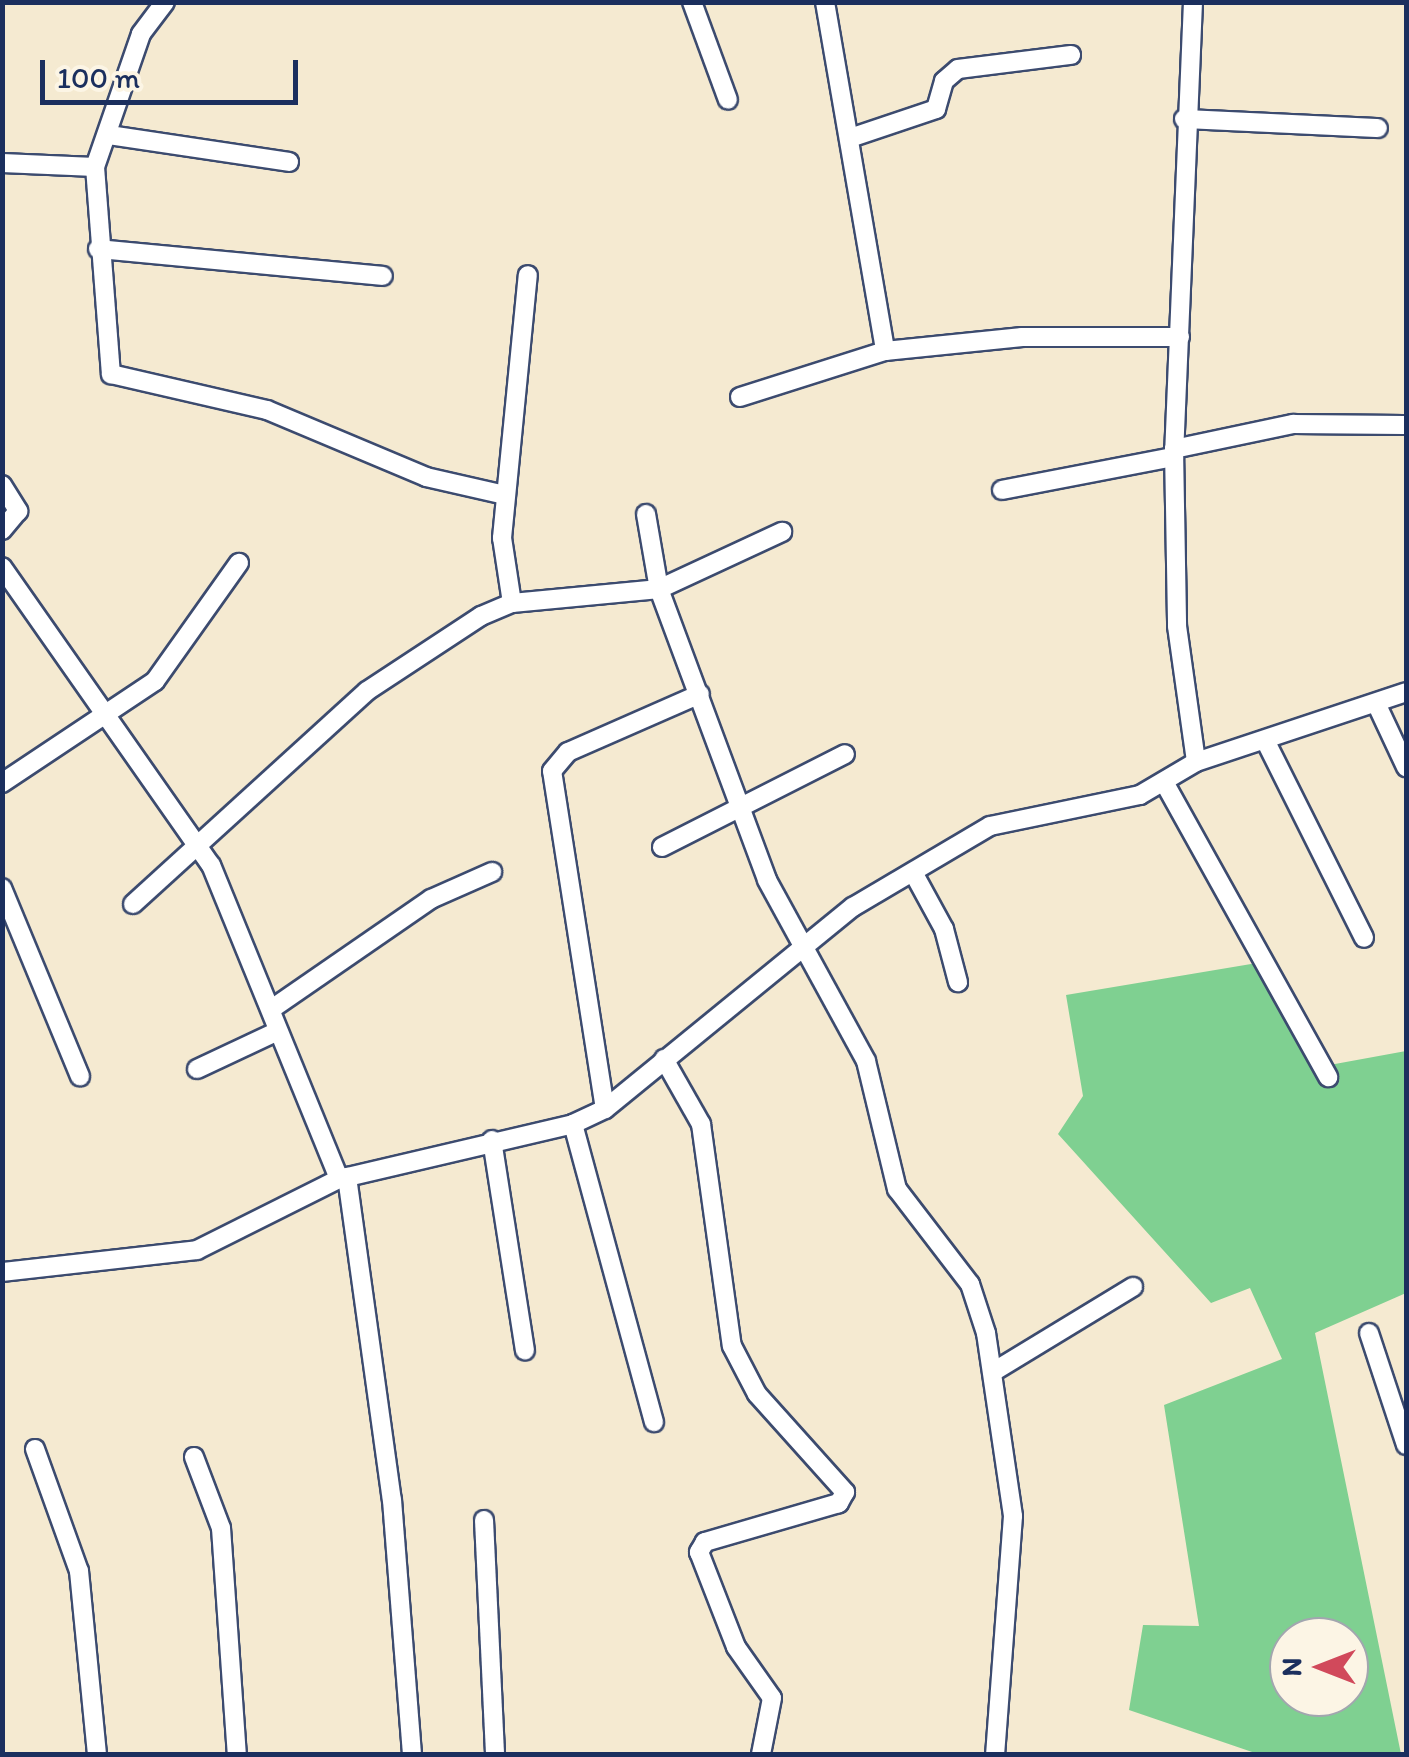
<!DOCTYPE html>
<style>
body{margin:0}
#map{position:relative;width:1409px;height:1757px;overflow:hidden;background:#f5ead1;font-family:Itim,sans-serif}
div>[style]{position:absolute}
.green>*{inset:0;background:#7fd091}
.roads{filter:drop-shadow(2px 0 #3c4b6f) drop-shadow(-2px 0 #3c4b6f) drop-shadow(0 2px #3c4b6f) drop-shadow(0 -2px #3c4b6f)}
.minor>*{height:18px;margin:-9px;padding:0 9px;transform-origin:9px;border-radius:9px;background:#fff}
span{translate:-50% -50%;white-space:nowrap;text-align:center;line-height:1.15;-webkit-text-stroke:9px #fcf5e5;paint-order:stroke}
.frame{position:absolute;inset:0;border:5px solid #1b2f5e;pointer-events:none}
.north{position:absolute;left:1269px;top:1617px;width:100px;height:100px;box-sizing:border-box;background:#fcf5e5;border:2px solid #a2a6af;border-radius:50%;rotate:270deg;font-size:28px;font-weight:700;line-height:40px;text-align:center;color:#1b2f5e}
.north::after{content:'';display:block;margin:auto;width:35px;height:45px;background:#d1495b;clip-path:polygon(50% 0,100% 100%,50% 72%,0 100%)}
.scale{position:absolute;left:40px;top:60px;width:258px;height:45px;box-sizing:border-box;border:5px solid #1b2f5e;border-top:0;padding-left:12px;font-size:30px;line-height:35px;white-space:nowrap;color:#1b2f5e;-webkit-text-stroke:8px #fcf5e5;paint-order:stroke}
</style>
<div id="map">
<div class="green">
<i style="clip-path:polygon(evenodd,1263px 962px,1324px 1066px,1406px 1051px,1406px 1293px,1315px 1333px,1401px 1754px,1258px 1754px,1129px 1710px,1143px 1625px,1199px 1626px,1164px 1405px,1282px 1359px,1250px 1288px,1211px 1303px,1058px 1134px,1083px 1096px,1066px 995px,1263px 962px,1289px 1637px,1349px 1637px,1349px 1697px,1289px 1697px,1289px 1637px)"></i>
</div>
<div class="roads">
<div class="minor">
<i style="left:165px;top:2px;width:40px;rotate:127deg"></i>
<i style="left:141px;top:34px;width:141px;rotate:109.1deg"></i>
<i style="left:95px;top:167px;width:208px;rotate:85.6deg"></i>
<i style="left:111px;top:374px;width:160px;rotate:13deg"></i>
<i style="left:267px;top:410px;width:173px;rotate:22.8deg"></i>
<i style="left:426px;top:477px;width:81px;rotate:12.8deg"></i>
<i style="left:692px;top:2px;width:104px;rotate:69.8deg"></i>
<i style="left:825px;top:2px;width:354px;rotate:80.2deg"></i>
<i style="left:1193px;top:2px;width:447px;rotate:92.4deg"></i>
<i style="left:1174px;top:449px;width:177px;rotate:89deg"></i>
<i style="left:1177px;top:626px;width:137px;rotate:82deg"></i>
<i style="left:1196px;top:762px;width:221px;rotate:-18.4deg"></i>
<i style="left:1184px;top:119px;width:194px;rotate:2.7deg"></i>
<i style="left:109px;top:135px;width:182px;rotate:8.5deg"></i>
<i style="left:850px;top:138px;width:91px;rotate:-18.6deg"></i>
<i style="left:936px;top:109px;width:29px;rotate:-74deg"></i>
<i style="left:944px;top:81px;width:18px;rotate:-41deg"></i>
<i style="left:958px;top:69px;width:114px;rotate:-7.1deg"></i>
<i style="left:2px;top:163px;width:93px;rotate:2.5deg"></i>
<i style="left:98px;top:249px;width:286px;rotate:5.4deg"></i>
<i style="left:740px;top:397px;width:152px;rotate:-17.6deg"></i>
<i style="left:885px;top:351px;width:138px;rotate:-5.8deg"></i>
<i style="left:1022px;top:337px;width:158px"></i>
<i style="left:1174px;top:449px;width:122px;rotate:-11.9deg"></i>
<i style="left:1293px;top:424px;width:111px;rotate:0.5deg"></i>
<i style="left:2px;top:485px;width:31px;rotate:58deg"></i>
<i style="left:18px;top:511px;width:25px;rotate:130deg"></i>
<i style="left:1002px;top:490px;width:175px;rotate:-10.9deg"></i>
<i style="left:646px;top:514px;width:76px;rotate:80.2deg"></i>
<i style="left:659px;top:589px;width:310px;rotate:69.6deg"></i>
<i style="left:767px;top:880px;width:206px;rotate:61.3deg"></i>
<i style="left:866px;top:1061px;width:132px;rotate:76.4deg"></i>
<i style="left:897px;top:1189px;width:120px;rotate:52.5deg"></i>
<i style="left:970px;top:1284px;width:52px;rotate:71.9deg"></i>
<i style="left:986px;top:1333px;width:185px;rotate:81.6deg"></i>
<i style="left:1013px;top:1516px;width:239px;rotate:94.3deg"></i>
<i style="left:2px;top:567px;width:364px;rotate:55deg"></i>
<i style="left:211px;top:865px;width:339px;rotate:67.8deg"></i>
<i style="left:512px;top:603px;width:66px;rotate:-98.7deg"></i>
<i style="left:502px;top:538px;width:264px;rotate:-84.4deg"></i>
<i style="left:1376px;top:703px;width:71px;rotate:64.9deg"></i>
<i style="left:1265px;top:740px;width:221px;rotate:63.4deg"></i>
<i style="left:1164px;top:782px;width:338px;rotate:60.9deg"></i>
<i style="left:2px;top:783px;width:184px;rotate:-33.7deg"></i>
<i style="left:155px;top:681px;width:145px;rotate:-54.6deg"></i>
<i style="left:662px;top:847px;width:205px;rotate:-26.9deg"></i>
<i style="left:914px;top:874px;width:63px;rotate:61.4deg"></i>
<i style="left:944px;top:929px;width:55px;rotate:75.2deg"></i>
<i style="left:2px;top:888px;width:204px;rotate:67.5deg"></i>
<i style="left:133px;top:904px;width:316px;rotate:-42.3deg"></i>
<i style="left:367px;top:691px;width:136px;rotate:-33.3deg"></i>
<i style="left:481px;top:616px;width:34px;rotate:-23deg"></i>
<i style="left:512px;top:603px;width:148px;rotate:-5.4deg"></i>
<i style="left:659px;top:589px;width:136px;rotate:-24.9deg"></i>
<i style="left:273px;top:1008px;width:192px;rotate:-34.6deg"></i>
<i style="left:431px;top:899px;width:67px;rotate:-23.9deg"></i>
<i style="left:664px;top:1059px;width:75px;rotate:60.4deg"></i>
<i style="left:701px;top:1124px;width:224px;rotate:82.1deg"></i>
<i style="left:732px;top:1346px;width:54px;rotate:62.5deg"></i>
<i style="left:757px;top:1394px;width:132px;rotate:48.1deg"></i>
<i style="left:845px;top:1492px;width:13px;rotate:119deg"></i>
<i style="left:839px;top:1503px;width:140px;rotate:163.8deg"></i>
<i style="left:705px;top:1542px;width:12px;rotate:121deg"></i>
<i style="left:699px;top:1552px;width:102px;rotate:68.7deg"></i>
<i style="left:736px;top:1647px;width:62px;rotate:54.8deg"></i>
<i style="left:772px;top:1698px;width:57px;rotate:101.1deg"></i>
<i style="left:197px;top:1069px;width:89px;rotate:-25.1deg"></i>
<i style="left:605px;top:1109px;width:342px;rotate:-98.9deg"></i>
<i style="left:552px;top:771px;width:25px;rotate:-50deg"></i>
<i style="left:568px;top:752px;width:144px;rotate:-23.7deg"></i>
<i style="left:573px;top:1124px;width:309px;rotate:74.8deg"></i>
<i style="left:492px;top:1140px;width:213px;rotate:81.1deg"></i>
<i style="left:347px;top:1177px;width:326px;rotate:82.1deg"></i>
<i style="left:392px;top:1500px;width:255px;rotate:85.5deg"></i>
<i style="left:2px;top:1272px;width:196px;rotate:-6.4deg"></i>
<i style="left:197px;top:1250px;width:159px;rotate:-26.6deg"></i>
<i style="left:339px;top:1179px;width:240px;rotate:-13.2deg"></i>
<i style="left:573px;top:1124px;width:35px;rotate:-25deg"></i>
<i style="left:605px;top:1109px;width:320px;rotate:-39.2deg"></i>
<i style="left:853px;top:907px;width:159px;rotate:-30.6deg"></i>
<i style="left:990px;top:826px;width:153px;rotate:-11.7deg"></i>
<i style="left:1140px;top:795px;width:65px;rotate:-30.5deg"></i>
<i style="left:1369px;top:1333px;width:118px;rotate:71.7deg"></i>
<i style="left:993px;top:1372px;width:164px;rotate:-31.3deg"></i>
<i style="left:35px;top:1449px;width:130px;rotate:70.2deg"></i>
<i style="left:79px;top:1571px;width:184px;rotate:84.4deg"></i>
<i style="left:194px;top:1457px;width:76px;rotate:69.2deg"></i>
<i style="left:221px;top:1528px;width:227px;rotate:86deg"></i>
<i style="left:484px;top:1520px;width:234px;rotate:87.3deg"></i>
</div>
</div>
<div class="frame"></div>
<div class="north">N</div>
<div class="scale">100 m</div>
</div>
